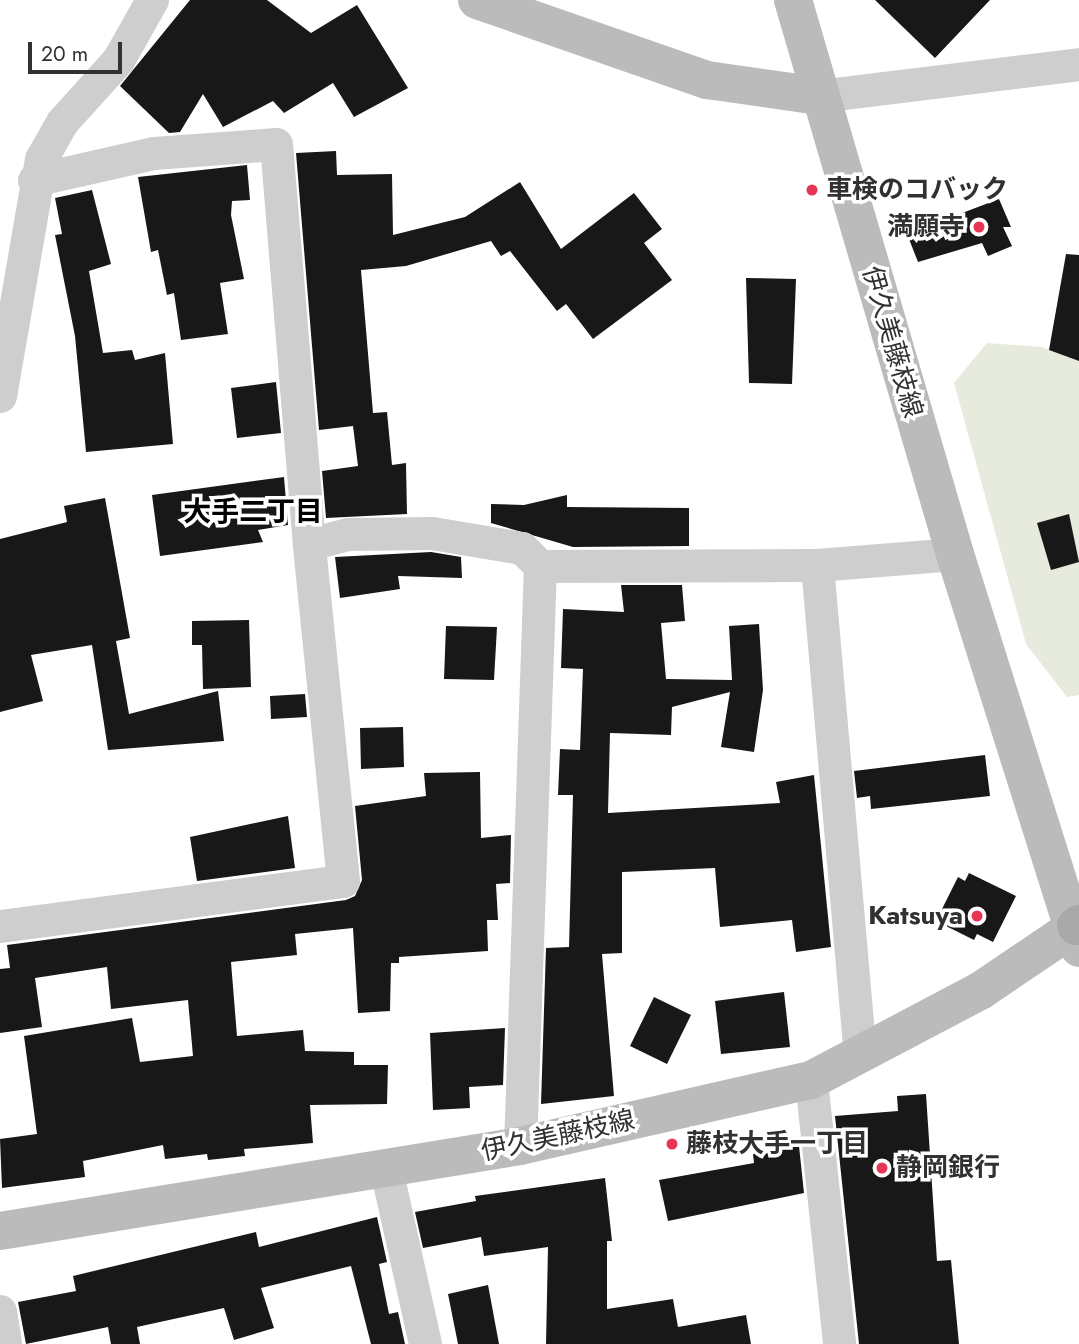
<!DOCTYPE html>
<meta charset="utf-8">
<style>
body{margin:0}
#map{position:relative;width:1079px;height:1344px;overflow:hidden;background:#fff;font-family:Jost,"Noto Sans JP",sans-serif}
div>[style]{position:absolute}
.green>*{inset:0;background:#e6ebdd}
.building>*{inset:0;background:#181818}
.street>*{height:33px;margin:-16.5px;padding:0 16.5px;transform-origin:16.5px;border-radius:16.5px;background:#cecece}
.secondary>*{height:38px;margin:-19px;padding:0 19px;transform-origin:19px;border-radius:19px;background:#bbb}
.primary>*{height:38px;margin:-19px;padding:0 19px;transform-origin:19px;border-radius:19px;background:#a9a9a9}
.dots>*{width:19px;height:19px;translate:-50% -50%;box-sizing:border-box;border:4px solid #fff;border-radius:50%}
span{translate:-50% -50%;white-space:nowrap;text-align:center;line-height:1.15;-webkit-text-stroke:7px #fff;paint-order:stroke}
.poi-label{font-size:26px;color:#313131;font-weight:700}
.left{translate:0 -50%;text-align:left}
.right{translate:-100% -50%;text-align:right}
.street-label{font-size:26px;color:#313131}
.neighbourhood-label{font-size:28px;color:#000;font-weight:700}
.scale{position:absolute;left:28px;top:42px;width:94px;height:32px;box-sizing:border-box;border:4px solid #313131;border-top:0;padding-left:9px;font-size:21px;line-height:24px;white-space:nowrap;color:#313131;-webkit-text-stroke:5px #fff;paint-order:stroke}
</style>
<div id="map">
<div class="green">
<i style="clip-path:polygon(987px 343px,1042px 347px,1079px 361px,1079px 695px,1067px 697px,1026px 644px,954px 383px)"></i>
</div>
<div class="building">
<i style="clip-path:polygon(190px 0,267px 0,311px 33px,357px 5px,408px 88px,354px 117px,333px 83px,284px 113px,273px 101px,223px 127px,203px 94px,180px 132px,169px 133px,120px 86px)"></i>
<i style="clip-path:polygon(875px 0,990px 0,935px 58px)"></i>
<i style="clip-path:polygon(336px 151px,337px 175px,392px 174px,393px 235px,465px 217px,520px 182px,561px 249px,634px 193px,662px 229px,644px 243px,672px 280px,593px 339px,566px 304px,557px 311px,510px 251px,501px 256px,491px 241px,406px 266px,361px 270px,373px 413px,387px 412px,392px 465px,406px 463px,407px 514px,326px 518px,322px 471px,358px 466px,353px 426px,319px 430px,296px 153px)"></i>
<i style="clip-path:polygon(247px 165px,250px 200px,232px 201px,231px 215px,244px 279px,220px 283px,228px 334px,181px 340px,174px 293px,167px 295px,158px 250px,151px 252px,138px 177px)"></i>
<i style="clip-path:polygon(92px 190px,111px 264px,89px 271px,103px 353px,132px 350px,135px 360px,165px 353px,173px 444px,86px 452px,75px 336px,55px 235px,62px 234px,55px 198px)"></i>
<i style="clip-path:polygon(999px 199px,1011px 227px,1003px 227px,1012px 246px,988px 256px,982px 243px,918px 262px,907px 234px)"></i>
<i style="clip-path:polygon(1066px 254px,1079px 255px,1079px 361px,1049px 350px)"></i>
<i style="clip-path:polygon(746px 278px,796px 279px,792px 384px,749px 383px)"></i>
<i style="clip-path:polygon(276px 382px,281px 433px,237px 438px,231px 388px)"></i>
<i style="clip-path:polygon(284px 477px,288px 525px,258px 530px,263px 542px,160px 556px,152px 495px)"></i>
<i style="clip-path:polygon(567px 495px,567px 507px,689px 508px,689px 546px,573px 547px,491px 523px,491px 504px,524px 505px)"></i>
<i style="clip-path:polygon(105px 498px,130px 638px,116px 641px,129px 714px,218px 691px,224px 741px,108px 750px,92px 645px,31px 655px,43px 701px,0 712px,0 539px,67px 522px,64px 506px)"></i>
<i style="clip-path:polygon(1069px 514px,1079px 562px,1051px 570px,1037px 523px)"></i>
<i style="clip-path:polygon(431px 552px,461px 557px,462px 578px,398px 576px,400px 589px,340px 598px,335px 557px)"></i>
<i style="clip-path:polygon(621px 585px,682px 585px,685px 621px,661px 623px,666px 679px,732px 680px,729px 626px,759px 624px,763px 690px,754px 752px,721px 747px,730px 692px,672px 707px,671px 735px,610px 733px,608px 813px,780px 803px,776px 782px,814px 775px,831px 947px,796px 952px,792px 920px,720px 927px,715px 868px,622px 872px,622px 953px,602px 954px,614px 1096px,541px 1104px,546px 948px,569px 947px,573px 795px,558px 795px,560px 749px,580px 750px,583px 669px,561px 668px,563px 609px,624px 612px)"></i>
<i style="clip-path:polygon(249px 620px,251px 687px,203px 689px,202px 645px,192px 645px,192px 621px)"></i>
<i style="clip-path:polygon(446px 626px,497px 627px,494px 680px,444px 679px)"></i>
<i style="clip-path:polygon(305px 694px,307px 717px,271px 719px,270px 696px)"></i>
<i style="clip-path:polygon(403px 727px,404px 767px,361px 769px,360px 728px)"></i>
<i style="clip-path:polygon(985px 755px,990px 796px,871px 809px,870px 796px,857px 798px,854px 771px)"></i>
<i style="clip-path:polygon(480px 772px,481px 838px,511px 835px,510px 883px,496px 884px,498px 920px,487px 920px,488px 951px,399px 957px,399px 963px,391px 963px,390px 1011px,358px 1013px,353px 928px,295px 934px,297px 955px,231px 962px,237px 1036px,303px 1030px,305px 1051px,354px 1052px,354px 1065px,388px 1065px,387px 1104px,310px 1105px,313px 1143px,244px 1149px,245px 1156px,208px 1160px,207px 1154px,165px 1159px,163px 1145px,83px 1161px,85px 1177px,2px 1188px,0 1139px,37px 1134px,24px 1036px,132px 1018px,140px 1062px,193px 1056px,188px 1000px,111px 1009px,107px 967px,35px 978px,42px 1027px,0 1033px,0 969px,10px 968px,7px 945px,346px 900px,355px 896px,362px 880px,355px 806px,426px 796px,424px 773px)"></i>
<i style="clip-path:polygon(288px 816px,295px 868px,197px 881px,190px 837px)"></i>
<i style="clip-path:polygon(969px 873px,1016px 896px,993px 942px,977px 934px,974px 940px,936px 921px,958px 877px,965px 881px)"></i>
<i style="clip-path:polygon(784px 992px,790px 1047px,721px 1054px,715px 1001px)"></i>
<i style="clip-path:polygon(654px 997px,691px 1015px,667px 1064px,630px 1046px)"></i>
<i style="clip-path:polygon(505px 1028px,503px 1085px,469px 1087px,470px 1108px,433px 1110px,430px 1033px)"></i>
<i style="clip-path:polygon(926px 1094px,937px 1261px,951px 1260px,959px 1344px,859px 1344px,835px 1116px,898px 1111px,897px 1096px)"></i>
<i style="clip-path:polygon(799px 1146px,804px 1193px,668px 1221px,659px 1180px,754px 1163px,753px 1154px)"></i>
<i style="clip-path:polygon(605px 1178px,612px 1241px,607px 1241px,607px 1309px,673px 1299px,678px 1327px,746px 1315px,751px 1344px,546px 1344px,548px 1247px,484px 1256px,481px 1237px,423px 1248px,415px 1212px,476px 1201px,475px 1196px)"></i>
<i style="clip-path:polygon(377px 1217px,387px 1262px,379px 1264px,389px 1314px,398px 1312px,405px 1344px,371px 1344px,351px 1266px,261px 1288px,274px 1328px,234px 1340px,224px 1308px,137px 1327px,140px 1344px,111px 1344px,108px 1327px,26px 1344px,18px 1302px,76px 1291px,73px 1276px,256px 1232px,259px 1247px)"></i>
<i style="clip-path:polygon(488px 1285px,499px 1344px,458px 1344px,448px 1294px)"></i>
</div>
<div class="street">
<i style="left:819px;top:96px;width:262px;rotate:-7deg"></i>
<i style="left:34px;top:180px;width:123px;rotate:-12.7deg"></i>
<i style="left:154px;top:153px;width:122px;rotate:-4.2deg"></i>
<i style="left:276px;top:144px;width:401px;rotate:85.3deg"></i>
<i style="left:0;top:396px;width:241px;rotate:-80.2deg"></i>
<i style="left:41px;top:159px;width:43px;rotate:-60.4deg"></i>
<i style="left:62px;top:122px;width:84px;rotate:-47.9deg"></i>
<i style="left:118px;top:60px;width:69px;rotate:-60.5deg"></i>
<i style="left:817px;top:565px;width:492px;rotate:85deg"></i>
<i style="left:0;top:926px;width:346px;rotate:-7.5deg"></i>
<i style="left:343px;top:881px;width:339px;rotate:-95.8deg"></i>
<i style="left:309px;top:544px;width:40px;rotate:-14.4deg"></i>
<i style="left:348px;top:534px;width:84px;rotate:-0.7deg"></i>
<i style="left:432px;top:533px;width:91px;rotate:9.5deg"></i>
<i style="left:522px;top:548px;width:25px;rotate:45deg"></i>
<i style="left:540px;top:566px;width:277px;rotate:-0.2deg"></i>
<i style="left:817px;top:565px;width:138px;rotate:-4.6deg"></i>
<i style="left:811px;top:1080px;width:265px;rotate:83.9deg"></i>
<i style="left:520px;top:1146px;width:580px;rotate:-88.03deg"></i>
<i style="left:386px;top:1169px;width:179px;rotate:77.4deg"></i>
<i style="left:0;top:1311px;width:33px;rotate:81deg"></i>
</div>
<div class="secondary">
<i style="left:477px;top:0;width:244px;rotate:19.2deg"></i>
<i style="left:707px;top:80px;width:113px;rotate:8.1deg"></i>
<i style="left:793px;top:0;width:577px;rotate:73.7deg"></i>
<i style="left:955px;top:554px;width:413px;rotate:72.5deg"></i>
<i style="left:0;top:1231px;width:527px;rotate:-9.28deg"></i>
<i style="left:520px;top:1146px;width:298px;rotate:-12.8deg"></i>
<i style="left:811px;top:1080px;width:191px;rotate:-27.8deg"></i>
<i style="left:980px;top:991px;width:116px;rotate:-34.1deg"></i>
</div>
<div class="primary">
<i style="left:1076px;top:926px;width:4px;rotate:-34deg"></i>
</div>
<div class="dots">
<i style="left:812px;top:190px;background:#e73555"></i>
<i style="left:979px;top:227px;background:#e73555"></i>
<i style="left:977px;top:916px;background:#e73555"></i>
<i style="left:672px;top:1144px;background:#e73555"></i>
<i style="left:882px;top:1168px;background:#e73555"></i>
</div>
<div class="poi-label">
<span class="left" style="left:826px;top:190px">車検のコバック</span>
<span class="right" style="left:965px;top:227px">満願寺</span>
<span class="right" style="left:963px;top:916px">Katsuya</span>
<span class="left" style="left:686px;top:1144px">藤枝大手一丁目</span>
<span class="left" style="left:896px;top:1168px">静岡銀行</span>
</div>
<div class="street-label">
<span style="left:892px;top:342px;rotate:74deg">伊久美藤枝線</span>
<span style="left:558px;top:1136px;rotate:-12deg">伊久美藤枝線</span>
</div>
<div class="neighbourhood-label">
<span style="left:253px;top:512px">大手二丁目</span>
</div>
<div class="scale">20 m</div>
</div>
